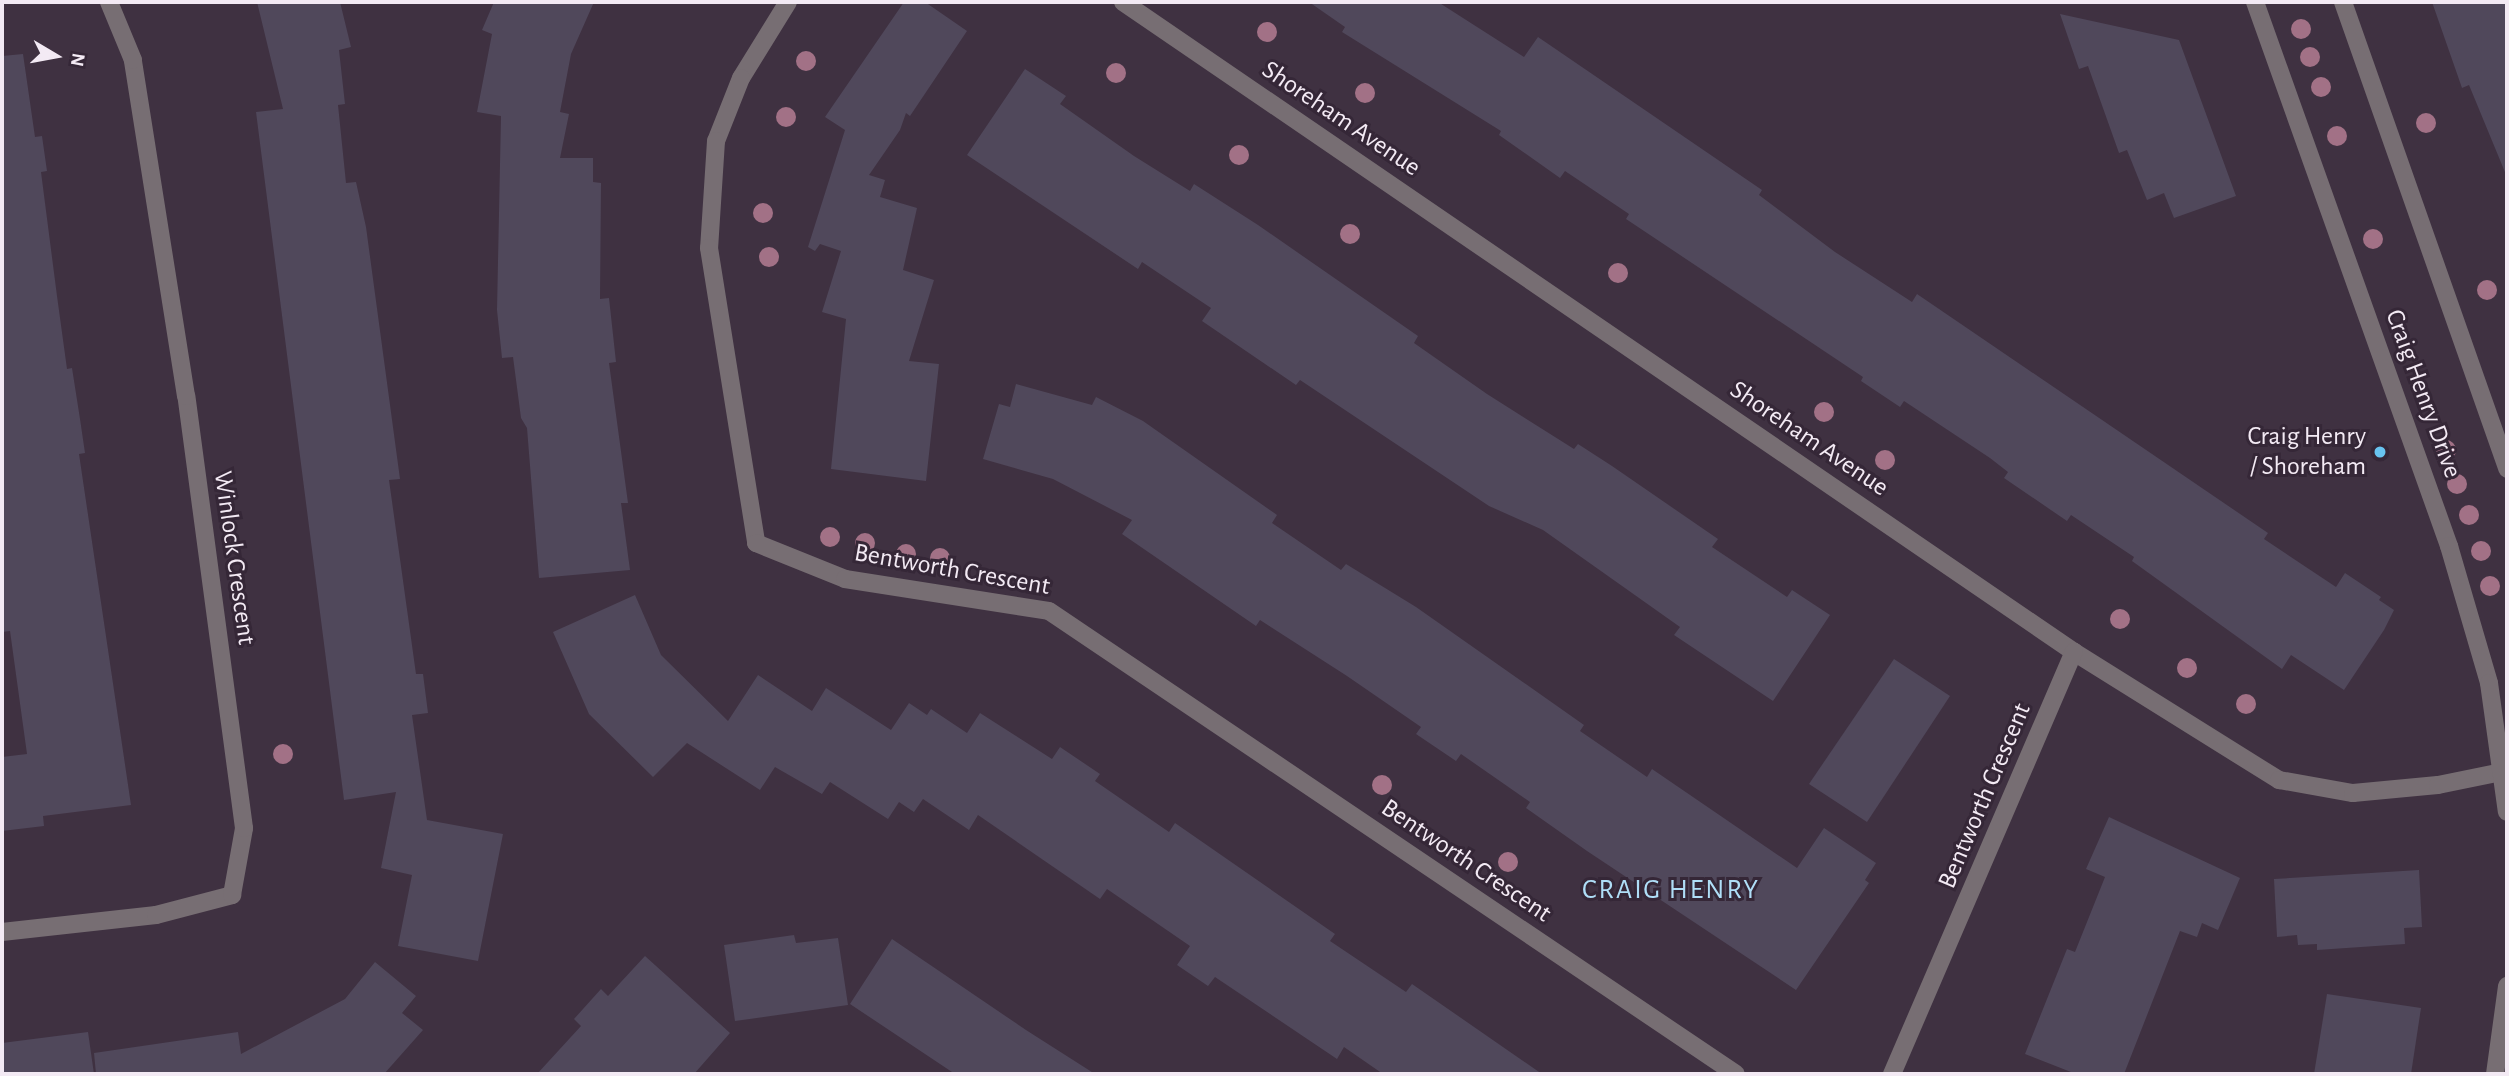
<!DOCTYPE html>
<style>
body{margin:0}
#map{position:relative;width:2509px;height:1076px;overflow:hidden;background:#3f3141;font-family:"Alegreya Sans",sans-serif}
div>[style]{position:absolute}
.building>*{inset:0;background:#50485b}
.minor>*{height:18px;margin:-9px;padding:0 9px;transform-origin:9px;border-radius:9px;background:#776e73}
.tertiary>*{height:18px;margin:-9px;padding:0 9px;transform-origin:9px;border-radius:9px;background:#776e73}
.trees>*{width:20px;height:20px;margin:-10px;border-radius:50%;background:#a27186}
.dots>*{width:19px;height:19px;translate:-50% -50%;box-sizing:border-box;border:4px solid #352737;border-radius:50%}
span{translate:-50% -50%;white-space:nowrap;text-align:center;line-height:1.15;-webkit-text-stroke:6px #352737;paint-order:stroke}
.street-label{font-size:26px;color:#f3eaf4}
.poi-label{font-size:26px;color:#f3eaf4}
.right{translate:-100% -50%;text-align:right}
.neighbourhood-label{font-size:28px;color:#afdef7;letter-spacing:2px}
.frame{position:absolute;inset:0;border:4px solid #f3eaf4;pointer-events:none}
.north{position:absolute;left:21px;top:21px;width:70px;height:70px;-webkit-text-stroke:5px #352737;paint-order:stroke;rotate:100deg;font-size:19px;font-weight:700;line-height:28px;text-align:center;color:#f3eaf4}
.north::after{content:'';display:block;margin:auto;width:24px;height:32px;background:#f3eaf4;clip-path:polygon(50% 0,100% 100%,50% 72%,0 100%)}
</style>
<div id="map">
<div class="building">
<i style="clip-path:polygon(257px 2px,340px 2px,351px 47px,339px 50px,345px 104px,338px 105px,346px 183px,356px 182px,366px 227px,400px 479px,389px 480px,416px 674px,423px 674px,428px 713px,412px 715px,427px 820px,503px 834px,478px 961px,398px 946px,412px 875px,381px 868px,396px 792px,344px 800px,256px 112px,283px 109px)"></i>
<i style="clip-path:polygon(494px 2px,594px 2px,571px 54px,560px 112px,569px 114px,560px 158px,593px 158px,593px 182px,601px 183px,600px 299px,609px 298px,616px 362px,609px 363px,628px 503px,621px 503px,630px 570px,539px 578px,527px 428px,521px 418px,513px 357px,502px 358px,497px 310px,501px 116px,477px 112px,492px 34px,482px 30px)"></i>
<i style="clip-path:polygon(904px 2px,925px 2px,967px 31px,910px 116px,906px 113px,900px 130px,869px 175px,885px 180px,880px 197px,917px 208px,903px 270px,934px 280px,909px 361px,939px 364px,926px 481px,831px 469px,846px 319px,822px 312px,841px 251px,820px 244px,815px 251px,808px 247px,845px 130px,825px 117px)"></i>
<i style="clip-path:polygon(1309px 2px,1438px 2px,1524px 57px,1538px 37px,1762px 190px,1759px 195px,1835px 252px,1912px 302px,1917px 294px,2268px 533px,2264px 539px,2336px 587px,2345px 573px,2381px 597px,2379px 600px,2394px 610px,2384px 630px,2344px 690px,2291px 655px,2282px 669px,2132px 561px,2134px 557px,2071px 515px,2067px 521px,2004px 478px,2008px 472px,1990px 458px,1904px 401px,1900px 407px,1861px 381px,1863px 377px,1626px 219px,1629px 214px,1565px 171px,1560px 178px,1499px 135px,1501px 131px,1342px 32px,1345px 27px)"></i>
<i style="clip-path:polygon(2432px 2px,2507px 2px,2507px 177px,2469px 85px,2462px 88px)"></i>
<i style="clip-path:polygon(2060px 14px,2179px 40px,2236px 196px,2174px 218px,2164px 193px,2147px 200px,2127px 150px,2119px 153px,2088px 66px,2079px 69px)"></i>
<i style="clip-path:polygon(23px 54px,35px 137px,42px 136px,47px 171px,41px 172px,57px 296px,67px 369px,72px 368px,80px 419px,85px 453px,79px 454px,131px 805px,43px 816px,44px 826px,2px 831px,2px 757px,27px 754px,10px 631px,2px 632px,2px 56px)"></i>
<i style="clip-path:polygon(1025px 69px,1066px 96px,1060px 104px,1134px 156px,1190px 191px,1194px 184px,1258px 225px,1418px 336px,1414px 343px,1487px 394px,1574px 449px,1578px 444px,1612px 466px,1718px 539px,1712px 547px,1787px 597px,1792px 590px,1830px 615px,1773px 701px,1674px 635px,1680px 627px,1543px 530px,1489px 506px,1300px 380px,1296px 385px,1202px 321px,1211px 308px,1142px 262px,1138px 269px,967px 155px)"></i>
<i style="clip-path:polygon(1016px 384px,1092px 405px,1096px 397px,1143px 421px,1277px 515px,1272px 523px,1341px 570px,1346px 564px,1416px 607px,1584px 725px,1580px 731px,1647px 777px,1652px 769px,1797px 868px,1824px 828px,1876px 863px,1865px 880px,1869px 883px,1796px 990px,1587px 851px,1526px 808px,1530px 802px,1461px 754px,1456px 761px,1416px 734px,1421px 727px,1347px 676px,1260px 620px,1256px 626px,1122px 534px,1132px 520px,1053px 479px,983px 459px,999px 404px,1010px 407px)"></i>
<i style="clip-path:polygon(635px 595px,661px 655px,728px 721px,758px 675px,812px 711px,826px 688px,891px 730px,909px 703px,927px 715px,931px 709px,967px 733px,980px 713px,1052px 759px,1060px 747px,1100px 774px,1095px 781px,1169px 832px,1175px 823px,1335px 934px,1330px 941px,1406px 992px,1412px 984px,1542px 1074px,1383px 1074px,1344px 1047px,1337px 1059px,1215px 977px,1208px 986px,1177px 965px,1190px 946px,1107px 889px,1100px 899px,978px 815px,969px 830px,923px 799px,914px 812px,899px 802px,888px 819px,830px 782px,822px 794px,775px 767px,760px 790px,687px 743px,653px 777px,589px 714px,553px 632px)"></i>
<i style="clip-path:polygon(1894px 659px,1950px 696px,1867px 822px,1809px 784px)"></i>
<i style="clip-path:polygon(2109px 817px,2240px 878px,2218px 930px,2202px 923px,2197px 937px,2180px 931px,2124px 1074px,2076px 1074px,2025px 1054px,2067px 949px,2075px 952px,2105px 877px,2086px 869px)"></i>
<i style="clip-path:polygon(2419px 870px,2422px 927px,2404px 928px,2405px 944px,2317px 950px,2317px 944px,2298px 945px,2297px 935px,2277px 937px,2274px 879px)"></i>
<i style="clip-path:polygon(794px 935px,796px 943px,838px 938px,848px 1005px,735px 1021px,724px 945px)"></i>
<i style="clip-path:polygon(892px 939px,1026px 1030px,1095px 1074px,955px 1074px,850px 1004px)"></i>
<i style="clip-path:polygon(645px 956px,730px 1033px,694px 1074px,537px 1074px,581px 1026px,574px 1019px,601px 989px,608px 996px)"></i>
<i style="clip-path:polygon(375px 962px,416px 996px,402px 1013px,423px 1030px,384px 1074px,96px 1074px,94px 1053px,238px 1032px,241px 1054px,345px 999px)"></i>
<i style="clip-path:polygon(2327px 994px,2421px 1008px,2411px 1074px,2314px 1074px)"></i>
<i style="clip-path:polygon(88px 1032px,94px 1074px,2px 1074px,2px 1043px)"></i>
</div>
<div class="minor">
<i style="left:788px;top:2px;width:89px;rotate:121.7deg"></i>
<i style="left:741px;top:78px;width:68px;rotate:111.6deg"></i>
<i style="left:716px;top:141px;width:107px;rotate:93.7deg"></i>
<i style="left:709px;top:248px;width:299px;rotate:80.9deg"></i>
<i style="left:756px;top:543px;width:96px;rotate:22deg"></i>
<i style="left:845px;top:579px;width:206px;rotate:8.9deg"></i>
<i style="left:1049px;top:611px;width:828px;rotate:33.98deg"></i>
<i style="left:1123px;top:2px;width:1152px;rotate:34.35deg"></i>
<i style="left:2074px;top:652px;width:242px;rotate:32deg"></i>
<i style="left:2279px;top:780px;width:75px;rotate:10deg"></i>
<i style="left:2353px;top:793px;width:85px;rotate:-5.4deg"></i>
<i style="left:2438px;top:785px;width:70px;rotate:-11.5deg"></i>
<i style="left:2px;top:932px;width:155px;rotate:-6.3deg"></i>
<i style="left:156px;top:915px;width:79px;rotate:-14.7deg"></i>
<i style="left:232px;top:895px;width:68px;rotate:-79.8deg"></i>
<i style="left:244px;top:828px;width:436px;rotate:-97.6deg"></i>
<i style="left:186px;top:396px;width:340px;rotate:-99deg"></i>
<i style="left:133px;top:60px;width:63px;rotate:-112.5deg"></i>
<i style="left:1892px;top:1074px;width:460px;rotate:-66.7deg"></i>
</div>
<div class="tertiary">
<i style="left:2255px;top:2px;width:578px;rotate:70.37deg"></i>
<i style="left:2449px;top:546px;width:143px;rotate:73.7deg"></i>
<i style="left:2489px;top:683px;width:130px;rotate:82.1deg"></i>
<i style="left:2343px;top:2px;width:495px;rotate:70.6deg"></i>
<i style="left:2495px;top:1074px;width:89px;rotate:-82.2deg"></i>
</div>
<div class="trees">
<i style="left:2301px;top:29px"></i>
<i style="left:1267px;top:32px"></i>
<i style="left:2310px;top:57px"></i>
<i style="left:806px;top:61px"></i>
<i style="left:1116px;top:73px"></i>
<i style="left:2321px;top:87px"></i>
<i style="left:1365px;top:93px"></i>
<i style="left:786px;top:117px"></i>
<i style="left:2426px;top:123px"></i>
<i style="left:2337px;top:136px"></i>
<i style="left:1239px;top:155px"></i>
<i style="left:763px;top:213px"></i>
<i style="left:1350px;top:234px"></i>
<i style="left:2373px;top:239px"></i>
<i style="left:769px;top:257px"></i>
<i style="left:1618px;top:273px"></i>
<i style="left:2487px;top:290px"></i>
<i style="left:1824px;top:412px"></i>
<i style="left:2446px;top:450px"></i>
<i style="left:1885px;top:460px"></i>
<i style="left:2457px;top:484px"></i>
<i style="left:2469px;top:515px"></i>
<i style="left:830px;top:537px"></i>
<i style="left:865px;top:543px"></i>
<i style="left:2481px;top:551px"></i>
<i style="left:906px;top:554px"></i>
<i style="left:940px;top:558px"></i>
<i style="left:2490px;top:586px"></i>
<i style="left:2120px;top:619px"></i>
<i style="left:2187px;top:668px"></i>
<i style="left:2246px;top:704px"></i>
<i style="left:283px;top:754px"></i>
<i style="left:1382px;top:785px"></i>
<i style="left:1508px;top:862px"></i>
</div>
<div class="dots">
<i style="left:2380px;top:452px;background:#68c4f0"></i>
</div>
<div class="street-label">
<span style="left:1341px;top:119px;rotate:34deg">Shoreham Avenue</span>
<span style="left:2423px;top:394px;rotate:70deg">Craig Henry Drive</span>
<span style="left:1809px;top:439px;rotate:34deg">Shoreham Avenue</span>
<span style="left:234px;top:558px;rotate:82deg">Winlock Crescent</span>
<span style="left:952px;top:570px;rotate:10deg">Bentworth Crescent</span>
<span style="left:1985px;top:796px;rotate:-67deg">Bentworth Crescent</span>
<span style="left:1466px;top:861px;rotate:34deg">Bentworth Crescent</span>
</div>
<div class="poi-label">
<span class="right" style="left:2366px;top:452px">Craig Henry<br>/ Shoreham</span>
</div>
<div class="neighbourhood-label">
<span style="left:1671px;top:890px">CRAIG HENRY</span>
</div>
<div class="frame"></div>
<div class="north">N</div>
</div>
